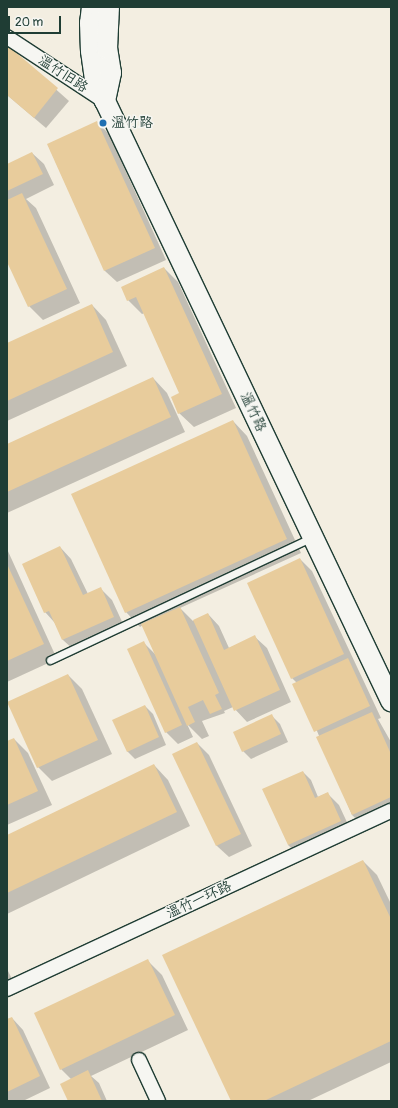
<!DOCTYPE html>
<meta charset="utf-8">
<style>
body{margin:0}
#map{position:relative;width:398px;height:1108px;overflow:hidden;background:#f3eee1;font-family:Pangolin,"LXGW WenKai TC",sans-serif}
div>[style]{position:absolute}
.shadow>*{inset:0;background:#0003}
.building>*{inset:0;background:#e8cc9c}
.roads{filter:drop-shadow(1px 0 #1f3d34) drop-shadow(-1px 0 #1f3d34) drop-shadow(0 1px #1f3d34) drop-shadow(0 -1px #1f3d34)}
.lane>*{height:7px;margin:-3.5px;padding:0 3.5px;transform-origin:3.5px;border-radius:3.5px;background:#f6f6f2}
.street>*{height:14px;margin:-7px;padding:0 7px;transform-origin:7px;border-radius:7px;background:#f6f6f2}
.secondary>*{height:20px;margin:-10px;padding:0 10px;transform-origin:10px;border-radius:10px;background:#f6f6f2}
.dots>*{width:11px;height:11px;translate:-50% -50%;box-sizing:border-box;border:2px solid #f6f6f2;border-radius:50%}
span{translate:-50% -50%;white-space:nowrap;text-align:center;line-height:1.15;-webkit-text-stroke:3px #f6f6f2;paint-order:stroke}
.street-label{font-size:14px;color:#1f3d34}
.poi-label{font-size:14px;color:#1f3d34}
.left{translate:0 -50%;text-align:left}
.frame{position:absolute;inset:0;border:8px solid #1f3d34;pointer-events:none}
.scale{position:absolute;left:8px;top:16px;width:53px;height:18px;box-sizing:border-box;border:2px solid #1f3d34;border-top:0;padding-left:5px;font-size:12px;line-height:14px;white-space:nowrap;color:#1f3d34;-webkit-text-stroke:3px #f6f6f2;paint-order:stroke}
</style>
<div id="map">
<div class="shadow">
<i style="clip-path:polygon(7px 46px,69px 101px,46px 128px,7px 95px)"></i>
<i style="clip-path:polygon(97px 122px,109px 134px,166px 260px,117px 282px,105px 271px,48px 145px)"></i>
<i style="clip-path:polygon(32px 153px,44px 164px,54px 185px,26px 199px,36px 208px,80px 303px,43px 320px,29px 306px,7px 259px,7px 165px)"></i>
<i style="clip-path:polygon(164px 268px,178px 282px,236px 408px,194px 427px,179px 413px,181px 393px,145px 313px,142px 314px,128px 300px)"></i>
<i style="clip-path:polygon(92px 305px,106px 320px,127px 366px,7px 421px,7px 345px)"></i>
<i style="clip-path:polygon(153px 378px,167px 393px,185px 432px,7px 513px,7px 445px)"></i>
<i style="clip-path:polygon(233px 421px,247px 436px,301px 553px,180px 608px,193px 621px,208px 614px,219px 626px,229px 648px,255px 637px,267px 648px,291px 702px,247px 722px,233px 707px,224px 711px,225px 713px,202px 721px,209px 736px,202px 739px,187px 724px,193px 737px,178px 744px,166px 732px,143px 642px,156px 655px,143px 625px,140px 627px,126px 612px)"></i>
<i style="clip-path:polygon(60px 547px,71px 559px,88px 594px,100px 588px,112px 600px,125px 628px,75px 651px,63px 640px,55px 623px,45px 612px)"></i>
<i style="clip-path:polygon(7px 549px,57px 659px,7px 682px)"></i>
<i style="clip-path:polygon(300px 559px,312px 571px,381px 718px,378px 719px,391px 742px,391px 814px,364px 826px,352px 815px,297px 683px,292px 678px)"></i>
<i style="clip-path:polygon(68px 675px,82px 689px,112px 754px,52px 781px,38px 767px)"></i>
<i style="clip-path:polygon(145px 706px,153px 714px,166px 745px,135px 759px,127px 751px)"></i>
<i style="clip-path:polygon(272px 716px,280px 724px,288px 742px,251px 759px,243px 751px)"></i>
<i style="clip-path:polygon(14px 739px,28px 753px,52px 805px,7px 825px,7px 742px)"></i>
<i style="clip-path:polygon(197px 743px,209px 755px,252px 846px,229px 857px,217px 846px,174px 755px)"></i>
<i style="clip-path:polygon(154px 765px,168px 780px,190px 826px,7px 914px,7px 836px)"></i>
<i style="clip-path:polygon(303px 772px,311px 780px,318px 797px,327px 793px,339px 805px,352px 833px,300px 856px,288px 845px)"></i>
<i style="clip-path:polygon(363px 861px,377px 875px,391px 904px,391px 1062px,308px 1101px,232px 1101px)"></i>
<i style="clip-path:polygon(148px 961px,162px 975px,188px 1030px,91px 1076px,99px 1083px,107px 1101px,69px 1101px,71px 1079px,61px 1069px)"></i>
<i style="clip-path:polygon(7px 969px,14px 983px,7px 986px)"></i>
<i style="clip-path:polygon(12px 1018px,23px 1030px,50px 1088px,23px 1101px,7px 1101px,7px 1020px)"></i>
</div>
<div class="building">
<i style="clip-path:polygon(7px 45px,58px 88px,34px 118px,7px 95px)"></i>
<i style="clip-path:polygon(97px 121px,155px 248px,104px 271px,47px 144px)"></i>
<i style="clip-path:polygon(32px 152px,43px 174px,7px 191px,7px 164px)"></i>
<i style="clip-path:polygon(22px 193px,67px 289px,28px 307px,7px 262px,7px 200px)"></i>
<i style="clip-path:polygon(164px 267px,222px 394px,178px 414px,171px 397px,179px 393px,136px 297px,127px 301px,121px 287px)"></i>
<i style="clip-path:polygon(92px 304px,113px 352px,7px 401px,7px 343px)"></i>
<i style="clip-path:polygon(153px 377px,171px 417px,7px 492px,7px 444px)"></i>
<i style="clip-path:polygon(233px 420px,287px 539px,125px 613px,71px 494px)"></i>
<i style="clip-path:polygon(60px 546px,83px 595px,101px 587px,114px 617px,62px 640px,49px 611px,44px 613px,22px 564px)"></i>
<i style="clip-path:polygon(300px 558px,344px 654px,291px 679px,247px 583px)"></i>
<i style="clip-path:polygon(7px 564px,44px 644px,7px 661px)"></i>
<i style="clip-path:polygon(180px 607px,219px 693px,215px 695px,222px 709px,210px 714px,203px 700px,188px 707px,195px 722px,187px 726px,141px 624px)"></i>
<i style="clip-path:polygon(208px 613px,224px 650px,255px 635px,280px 690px,234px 711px,193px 620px)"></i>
<i style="clip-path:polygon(144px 641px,182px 725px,165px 733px,127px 649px)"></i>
<i style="clip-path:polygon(348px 658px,370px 706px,314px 732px,292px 684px)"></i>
<i style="clip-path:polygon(68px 674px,98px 740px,37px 768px,7px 702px)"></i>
<i style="clip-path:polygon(145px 705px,159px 737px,127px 752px,112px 720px)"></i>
<i style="clip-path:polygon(372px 712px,391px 754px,391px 797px,352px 815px,316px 737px)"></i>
<i style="clip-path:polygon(272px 714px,281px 734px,242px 752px,233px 732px)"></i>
<i style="clip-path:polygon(14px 738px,38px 791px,7px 805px,7px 741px)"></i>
<i style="clip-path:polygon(197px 742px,241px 834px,216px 846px,172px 754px)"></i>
<i style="clip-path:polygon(154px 764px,177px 812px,7px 893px,7px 835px)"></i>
<i style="clip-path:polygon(303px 771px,315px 798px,328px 792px,341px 821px,288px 845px,262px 789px)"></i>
<i style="clip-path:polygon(363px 860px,391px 919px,391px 1041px,264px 1101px,231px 1101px,162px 955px)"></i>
<i style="clip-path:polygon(148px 959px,175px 1015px,60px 1070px,34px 1013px)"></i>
<i style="clip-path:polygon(12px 1017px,40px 1076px,7px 1092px,7px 1019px)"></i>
<i style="clip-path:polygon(88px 1070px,102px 1101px,68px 1101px,60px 1084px)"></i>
</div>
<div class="roads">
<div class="lane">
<i style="left:50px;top:660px;width:288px;rotate:-25.1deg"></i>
</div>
<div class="street">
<i style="left:7px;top:37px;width:118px;rotate:33.3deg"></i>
<i style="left:7px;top:989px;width:423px;rotate:-24.9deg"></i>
<i style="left:139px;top:1060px;width:45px;rotate:65.1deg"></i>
</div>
<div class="secondary">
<i style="left:92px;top:7px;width:16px;rotate:97deg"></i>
<i style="left:90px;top:23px;width:28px;rotate:88deg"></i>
<i style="left:91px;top:51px;width:27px;rotate:82deg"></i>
<i style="left:95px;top:78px;width:25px;rotate:67deg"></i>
<i style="left:105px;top:101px;width:665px;rotate:64.51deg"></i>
<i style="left:105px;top:101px;width:29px;rotate:-78deg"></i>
<i style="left:111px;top:73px;width:24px;rotate:-99deg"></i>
<i style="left:107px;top:49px;width:42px;rotate:-87.3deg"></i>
</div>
</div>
<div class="dots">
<i style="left:103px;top:123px;background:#1f6fb2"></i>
</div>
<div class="street-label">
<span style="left:63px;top:74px;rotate:33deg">温竹旧路</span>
<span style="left:253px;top:412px;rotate:65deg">温竹路</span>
<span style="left:199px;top:900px;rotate:-25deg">温竹一环路</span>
</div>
<div class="poi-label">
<span class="left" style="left:111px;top:123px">温竹路</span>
</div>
<div class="frame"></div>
<div class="scale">20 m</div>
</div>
